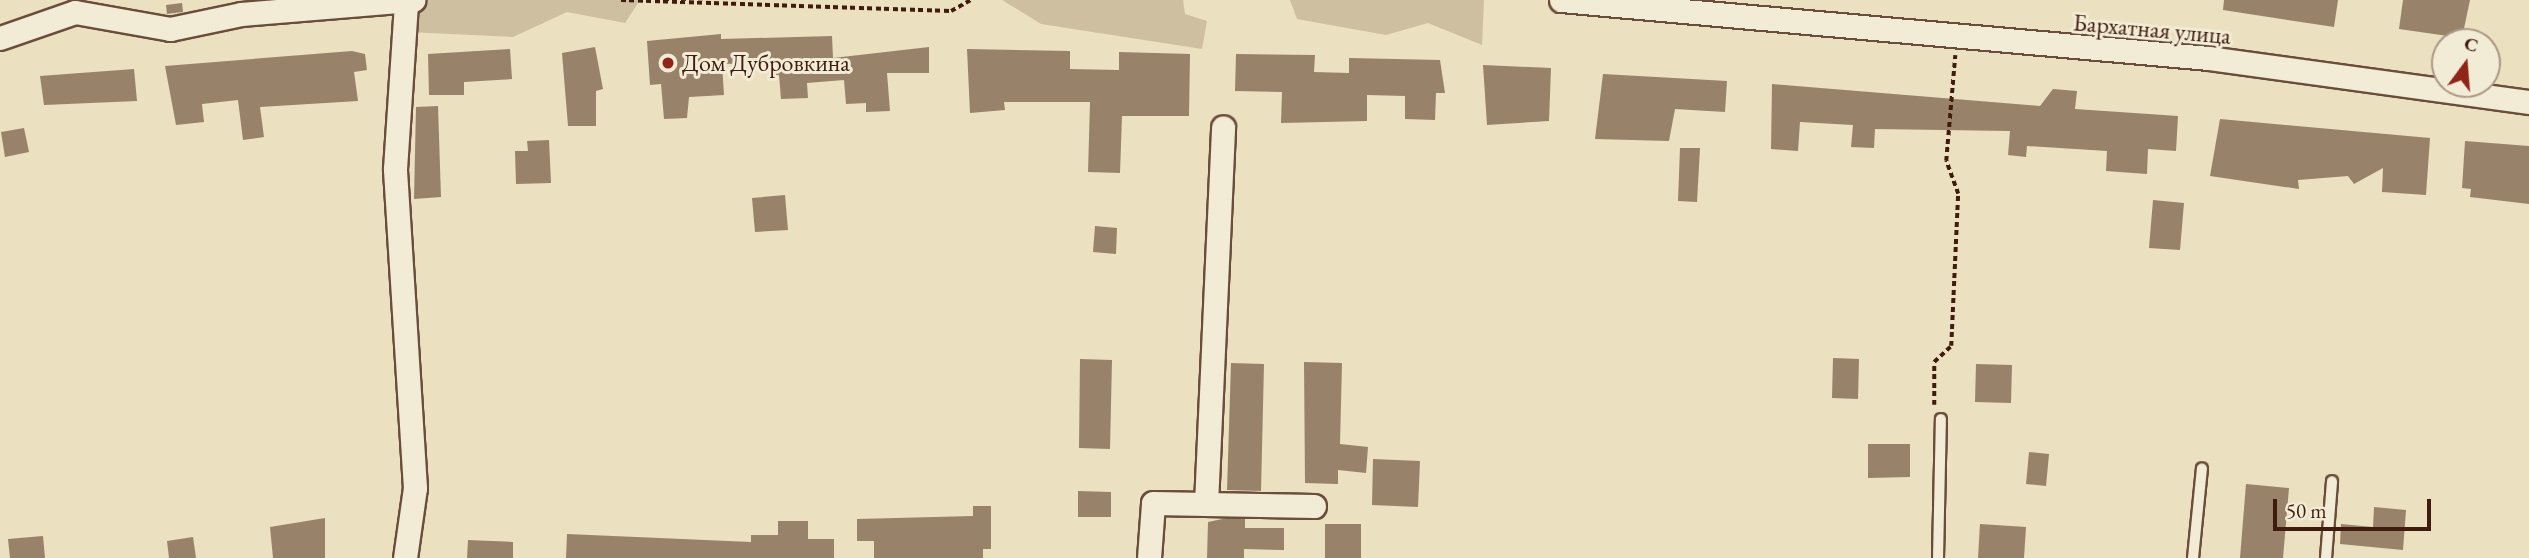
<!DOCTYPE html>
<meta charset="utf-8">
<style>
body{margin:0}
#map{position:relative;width:2529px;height:558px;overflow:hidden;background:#ebe0bf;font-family:"EB Garamond",serif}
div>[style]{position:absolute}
.green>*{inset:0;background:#cebfa1}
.building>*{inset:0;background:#98826a}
.path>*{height:3.5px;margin-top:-1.75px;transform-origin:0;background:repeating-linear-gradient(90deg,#3f1c0d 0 5px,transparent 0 8.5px)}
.roads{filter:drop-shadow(2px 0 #6a4d3a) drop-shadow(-2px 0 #6a4d3a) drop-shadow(0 2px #6a4d3a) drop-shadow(0 -2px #6a4d3a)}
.service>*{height:10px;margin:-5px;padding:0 5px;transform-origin:5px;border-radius:5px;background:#f2ebd5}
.minor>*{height:23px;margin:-11.5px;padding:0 11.5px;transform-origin:11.5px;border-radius:11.5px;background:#f2ebd5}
.dots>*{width:19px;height:19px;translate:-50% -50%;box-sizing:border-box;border:4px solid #f2ebd5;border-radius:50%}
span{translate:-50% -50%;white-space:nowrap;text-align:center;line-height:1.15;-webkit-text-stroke:6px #f2ebd5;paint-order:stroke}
.street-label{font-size:24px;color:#3f1c0d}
.poi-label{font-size:24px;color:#3f1c0d}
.left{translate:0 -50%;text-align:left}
.north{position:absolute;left:2431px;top:28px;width:70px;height:70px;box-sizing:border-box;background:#f2ebd5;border:2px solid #aa9885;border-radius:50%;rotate:16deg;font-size:19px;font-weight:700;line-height:28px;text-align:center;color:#3f1c0d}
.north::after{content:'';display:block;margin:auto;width:24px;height:32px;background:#8f2418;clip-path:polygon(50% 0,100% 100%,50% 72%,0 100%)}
.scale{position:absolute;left:2273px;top:499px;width:158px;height:32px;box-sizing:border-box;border:4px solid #3f1c0d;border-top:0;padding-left:9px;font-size:21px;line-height:24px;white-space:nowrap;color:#3f1c0d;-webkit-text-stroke:5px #f2ebd5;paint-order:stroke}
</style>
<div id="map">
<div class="green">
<i style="clip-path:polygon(425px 0,640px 0,625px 23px,567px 12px,513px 37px,407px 32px,416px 6px)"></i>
<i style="clip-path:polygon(1002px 0,1183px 0,1185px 14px,1207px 21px,1202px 49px,1041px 24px)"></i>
<i style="clip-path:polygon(1290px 0,1484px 0,1482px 45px,1428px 23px,1386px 35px,1297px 19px)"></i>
</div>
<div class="building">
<i style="clip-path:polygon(2224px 0,2338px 0,2334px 27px,2223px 10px)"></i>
<i style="clip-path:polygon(2403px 0,2470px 0,2462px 38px,2399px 29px)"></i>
<i style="clip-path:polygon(182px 3px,183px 12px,167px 14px,166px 5px)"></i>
<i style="clip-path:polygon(721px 34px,721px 39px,832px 36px,833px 58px,929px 47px,929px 73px,887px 73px,890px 111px,866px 112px,866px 103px,846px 104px,844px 80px,807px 83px,808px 98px,781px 99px,779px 75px,769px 76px,768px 63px,722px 64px,724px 95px,689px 97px,687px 118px,664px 119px,661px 84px,650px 85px,647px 41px)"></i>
<i style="clip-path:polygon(595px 47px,603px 89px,596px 91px,596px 126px,568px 126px,562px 53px)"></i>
<i style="clip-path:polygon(510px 49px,512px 79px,464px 82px,464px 95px,429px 95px,428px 54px)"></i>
<i style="clip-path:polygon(967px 49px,1070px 51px,1070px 69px,1119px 70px,1119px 52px,1190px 54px,1189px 116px,1122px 116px,1120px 173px,1088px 172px,1090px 102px,1004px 102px,1005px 110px,970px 113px)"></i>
<i style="clip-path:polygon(352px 51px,365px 54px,367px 70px,354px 72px,358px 101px,260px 107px,264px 137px,243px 140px,238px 100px,202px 104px,204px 122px,176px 125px,165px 66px)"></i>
<i style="clip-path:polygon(1236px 54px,1315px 55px,1314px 72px,1349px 73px,1349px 58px,1440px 60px,1445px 93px,1436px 93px,1435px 120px,1405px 119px,1405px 96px,1367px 95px,1367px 121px,1281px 123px,1282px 92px,1235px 91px)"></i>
<i style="clip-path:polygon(1483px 65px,1551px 68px,1549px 121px,1487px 125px)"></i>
<i style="clip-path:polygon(134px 69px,137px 101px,44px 105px,40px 76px)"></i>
<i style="clip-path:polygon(1603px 74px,1727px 81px,1725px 112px,1675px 109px,1669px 141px,1595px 139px)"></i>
<i style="clip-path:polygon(1772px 84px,2040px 106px,2053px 89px,2077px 91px,2075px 109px,2178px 116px,2176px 151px,2148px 149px,2147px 174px,2106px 171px,2107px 151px,2027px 146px,2026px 157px,2008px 155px,2010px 131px,1875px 129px,1874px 148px,1851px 147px,1853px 125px,1800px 122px,1798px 151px,1771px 149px)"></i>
<i style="clip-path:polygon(438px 106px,441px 197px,414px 199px,416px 107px)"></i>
<i style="clip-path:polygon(2220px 119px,2430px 138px,2426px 195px,2382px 192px,2383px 168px,2354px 184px,2348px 176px,2298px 180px,2299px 189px,2210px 176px)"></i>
<i style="clip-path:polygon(24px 128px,29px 152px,5px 157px,1px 132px)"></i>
<i style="clip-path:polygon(549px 140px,551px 183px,516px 184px,515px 151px,528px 151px,527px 141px)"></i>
<i style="clip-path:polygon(2465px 141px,2529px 146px,2529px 204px,2470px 197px,2471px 189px,2462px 188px)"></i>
<i style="clip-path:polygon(1680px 148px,1700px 148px,1697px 202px,1678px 201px)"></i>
<i style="clip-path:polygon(785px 195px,788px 230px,755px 232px,752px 198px)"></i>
<i style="clip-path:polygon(2153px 200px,2184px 203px,2180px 250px,2149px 248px)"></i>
<i style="clip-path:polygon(1095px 226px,1117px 228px,1116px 254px,1093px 252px)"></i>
<i style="clip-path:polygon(1833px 358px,1859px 359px,1858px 399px,1832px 398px)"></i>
<i style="clip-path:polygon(1080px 359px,1112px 360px,1110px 449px,1079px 448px)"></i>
<i style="clip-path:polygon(1304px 362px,1342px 363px,1340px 444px,1368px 447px,1366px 473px,1338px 470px,1338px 484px,1305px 483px)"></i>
<i style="clip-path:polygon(1231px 363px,1264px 364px,1261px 491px,1227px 490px)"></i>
<i style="clip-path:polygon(1976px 364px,2012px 365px,2011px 403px,1975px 402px)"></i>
<i style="clip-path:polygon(1868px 444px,1910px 444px,1910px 477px,1868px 478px)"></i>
<i style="clip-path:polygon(2029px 452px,2049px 454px,2046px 486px,2026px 484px)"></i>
<i style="clip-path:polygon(1373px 459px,1420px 461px,1418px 507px,1372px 505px)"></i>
<i style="clip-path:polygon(2246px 484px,2289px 488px,2283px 558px,2240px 558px)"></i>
<i style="clip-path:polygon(1078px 491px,1111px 492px,1111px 517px,1078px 517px)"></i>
<i style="clip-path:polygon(973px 506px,991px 506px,991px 549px,983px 549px,983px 558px,874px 558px,874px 541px,857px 541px,857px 519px,973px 516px)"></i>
<i style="clip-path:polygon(2374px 507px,2406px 510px,2403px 550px,2340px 544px,2341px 524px,2373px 527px)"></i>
<i style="clip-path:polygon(325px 518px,325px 558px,273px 558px,270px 527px)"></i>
<i style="clip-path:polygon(1227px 518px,1245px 519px,1245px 528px,1284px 528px,1284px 550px,1244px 549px,1244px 558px,1207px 558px,1208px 522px)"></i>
<i style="clip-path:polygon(778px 521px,808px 521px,808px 539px,834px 539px,834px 558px,566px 558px,567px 534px,751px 542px,751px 535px,778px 535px)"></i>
<i style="clip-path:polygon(1325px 524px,1361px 524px,1361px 558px,1325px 558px)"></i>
<i style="clip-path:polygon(1980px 524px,2026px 527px,2024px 558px,1978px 558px)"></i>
<i style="clip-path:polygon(43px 536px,45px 558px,10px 558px,8px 539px)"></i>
<i style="clip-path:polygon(193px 537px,196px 558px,169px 558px,167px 541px)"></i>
<i style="clip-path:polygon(468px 540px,513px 542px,513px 558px,467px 558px)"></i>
</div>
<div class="path">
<i style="left:621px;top:0;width:330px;rotate:1.9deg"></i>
<i style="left:951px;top:11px;width:23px;rotate:-29deg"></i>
<i style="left:1934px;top:405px;width:43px;rotate:-90deg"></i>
<i style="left:1934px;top:362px;width:23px;rotate:-43deg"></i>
<i style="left:1951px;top:346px;width:152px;rotate:-87.4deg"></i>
<i style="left:1958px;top:194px;width:35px;rotate:-110deg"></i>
<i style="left:1946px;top:161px;width:106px;rotate:-85.1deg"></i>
</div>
<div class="roads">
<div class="service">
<i style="left:1938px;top:558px;width:139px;rotate:-88.8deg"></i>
<i style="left:2193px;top:558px;width:90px;rotate:-84.3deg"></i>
<i style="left:2326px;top:558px;width:77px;rotate:-85.5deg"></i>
</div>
<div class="minor">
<i style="left:1561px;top:0;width:650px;rotate:5.12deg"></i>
<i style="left:2208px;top:58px;width:324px;rotate:7.8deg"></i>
<i style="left:0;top:38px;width:79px;rotate:-19.1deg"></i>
<i style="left:75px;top:12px;width:97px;rotate:10.1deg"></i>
<i style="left:170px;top:29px;width:73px;rotate:-11.9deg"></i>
<i style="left:241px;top:14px;width:173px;rotate:-4.7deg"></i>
<i style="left:1206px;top:504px;width:377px;rotate:-87.4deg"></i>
<i style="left:405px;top:558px;width:71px;rotate:-81.9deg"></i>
<i style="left:415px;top:488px;width:320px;rotate:-93.6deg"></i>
<i style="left:395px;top:169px;width:164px;rotate:-86.2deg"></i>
<i style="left:1149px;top:558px;width:55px;rotate:-85.8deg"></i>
<i style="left:1153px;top:503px;width:161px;rotate:1.1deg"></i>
</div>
</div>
<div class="dots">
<i style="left:668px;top:63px;background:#8f2418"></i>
</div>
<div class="street-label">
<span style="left:2152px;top:29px;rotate:5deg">Бархатная улица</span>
</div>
<div class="poi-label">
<span class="left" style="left:682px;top:63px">Дом Дубровкина</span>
</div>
<div class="north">С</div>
<div class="scale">50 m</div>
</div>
